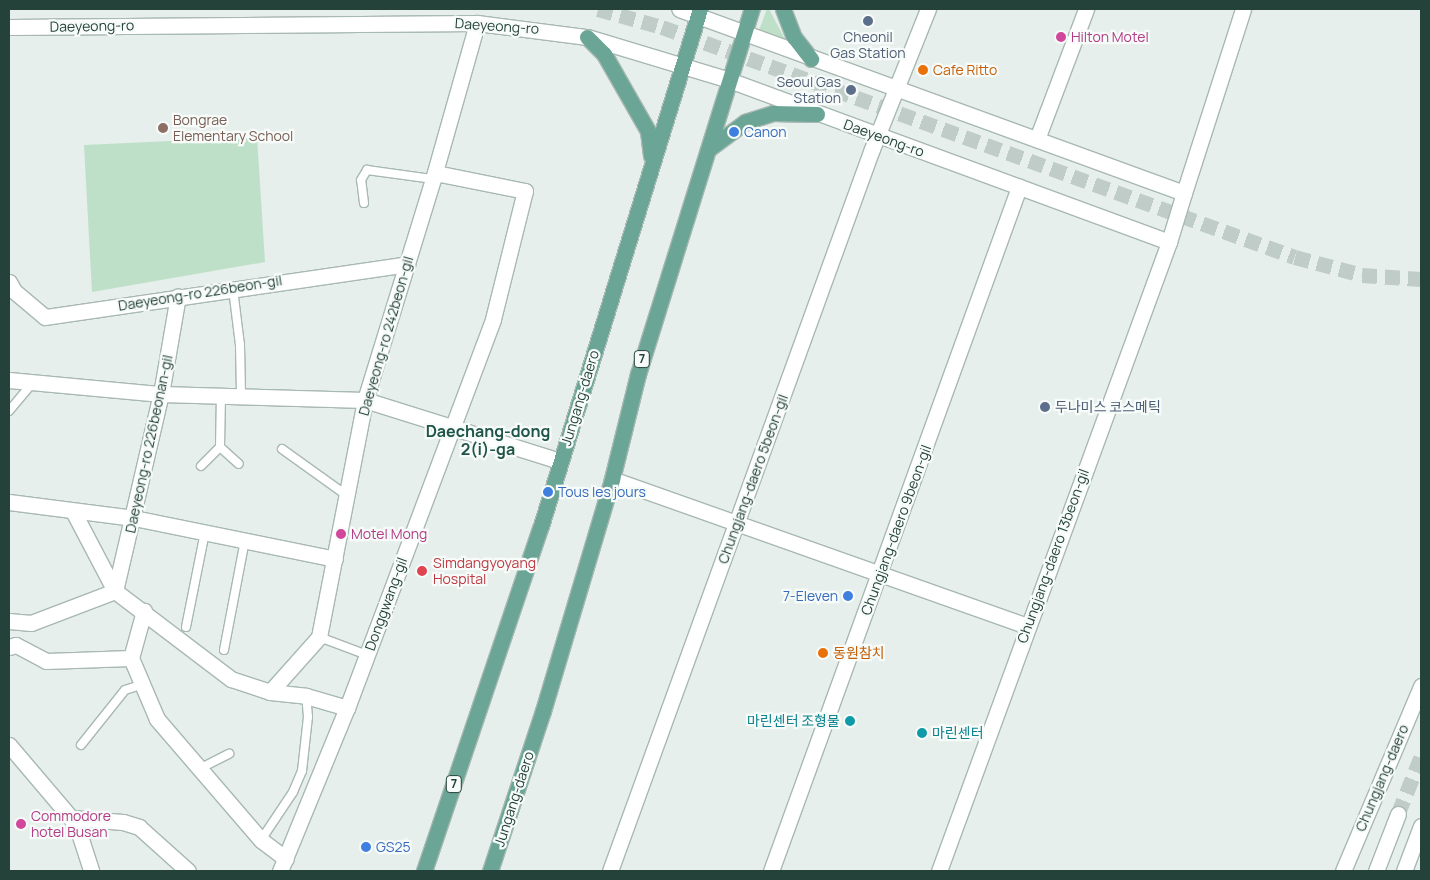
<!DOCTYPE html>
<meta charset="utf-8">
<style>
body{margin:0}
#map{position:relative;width:1430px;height:880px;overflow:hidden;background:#e6efeb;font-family:Manrope,"Noto Sans KR",sans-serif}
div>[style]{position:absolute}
.green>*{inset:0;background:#bfe0c8}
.secondary-tunnel>*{height:15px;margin-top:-7.5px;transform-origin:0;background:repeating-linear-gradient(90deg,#bfccc8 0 15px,transparent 0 23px)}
.roads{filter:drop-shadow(1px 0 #a8b8b2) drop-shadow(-1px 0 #a8b8b2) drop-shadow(0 1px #a8b8b2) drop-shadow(0 -1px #a8b8b2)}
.lane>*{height:8px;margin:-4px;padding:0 4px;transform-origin:4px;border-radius:4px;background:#fff}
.street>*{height:15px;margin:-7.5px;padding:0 7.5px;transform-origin:7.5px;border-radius:7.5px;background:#fff}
.secondary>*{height:15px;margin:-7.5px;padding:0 7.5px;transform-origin:7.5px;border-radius:7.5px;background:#fff}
.primary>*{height:15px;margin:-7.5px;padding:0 7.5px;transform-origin:7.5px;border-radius:7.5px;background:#6aa596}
.dots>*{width:14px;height:14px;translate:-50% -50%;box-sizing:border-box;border:2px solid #f7fbf9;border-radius:50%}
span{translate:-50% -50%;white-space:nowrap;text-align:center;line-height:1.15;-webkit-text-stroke:4.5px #f7fbf9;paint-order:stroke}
.shield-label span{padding:1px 4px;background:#f7fbf9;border:1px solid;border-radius:4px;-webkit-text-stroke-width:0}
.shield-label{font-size:12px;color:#24423a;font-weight:700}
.street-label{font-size:14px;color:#24423a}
.service-label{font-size:14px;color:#4e5e75}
.right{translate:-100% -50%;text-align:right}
.left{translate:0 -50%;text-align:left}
.hotel-label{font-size:14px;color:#b23c85}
.food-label{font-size:14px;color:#c56008}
.education-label{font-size:14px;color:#785e54}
.shop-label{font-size:14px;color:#366cbe}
.health-label{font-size:14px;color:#be3a42}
.culture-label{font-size:14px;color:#0d838f}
.quarter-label{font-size:16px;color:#1f5548;font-weight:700}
.frame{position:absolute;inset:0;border:10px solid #24423a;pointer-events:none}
</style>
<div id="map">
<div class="green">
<i style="clip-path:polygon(767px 9px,769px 9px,787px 43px,758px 33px)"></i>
<i style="clip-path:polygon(257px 137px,265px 262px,92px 292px,84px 145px)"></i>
</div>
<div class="secondary-tunnel">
<i style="left:598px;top:9px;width:66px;rotate:15.7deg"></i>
<i style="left:662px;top:27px;width:673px;rotate:19.97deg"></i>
<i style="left:1295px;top:257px;width:69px;rotate:15deg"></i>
<i style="left:1362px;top:275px;width:59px;rotate:3.9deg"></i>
<i style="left:1398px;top:814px;width:61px;rotate:-68deg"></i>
</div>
<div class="roads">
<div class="lane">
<i style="left:364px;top:203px;width:23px;rotate:-97deg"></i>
<i style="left:361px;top:180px;width:12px;rotate:-59deg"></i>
<i style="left:367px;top:170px;width:67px;rotate:7.8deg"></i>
<i style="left:233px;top:289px;width:56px;rotate:82.9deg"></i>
<i style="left:240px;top:345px;width:49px;rotate:88.8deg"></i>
<i style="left:9px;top:411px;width:35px;rotate:-50deg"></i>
<i style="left:220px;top:447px;width:25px;rotate:42deg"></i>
<i style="left:282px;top:449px;width:79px;rotate:35.7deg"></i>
<i style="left:201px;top:466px;width:27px;rotate:-45deg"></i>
<i style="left:220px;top:447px;width:51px;rotate:-88.9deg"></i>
<i style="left:186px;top:627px;width:97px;rotate:-78.7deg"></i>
<i style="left:319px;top:637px;width:51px;rotate:20.6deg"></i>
<i style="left:224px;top:650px;width:112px;rotate:-79.2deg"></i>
<i style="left:81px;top:745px;width:70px;rotate:-51.3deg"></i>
<i style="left:125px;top:690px;width:19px;rotate:-18deg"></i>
<i style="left:199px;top:769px;width:34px;rotate:-27deg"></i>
<i style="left:261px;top:840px;width:58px;rotate:-56.3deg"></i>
<i style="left:293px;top:792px;width:23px;rotate:-67deg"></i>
<i style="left:302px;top:771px;width:54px;rotate:-83.7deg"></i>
<i style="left:308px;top:717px;width:21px;rotate:-95deg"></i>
</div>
<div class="street">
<i style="left:1037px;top:139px;width:139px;rotate:-69.3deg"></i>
<i style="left:1184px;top:193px;width:193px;rotate:-72.2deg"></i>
<i style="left:9px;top:282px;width:10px;rotate:61deg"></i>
<i style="left:14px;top:291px;width:40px;rotate:40deg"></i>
<i style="left:45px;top:317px;width:366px;rotate:-8.3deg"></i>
<i style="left:9px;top:380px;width:153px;rotate:5.3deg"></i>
<i style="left:161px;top:394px;width:204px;rotate:1.7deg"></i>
<i style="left:365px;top:400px;width:204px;rotate:17.4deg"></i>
<i style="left:612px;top:479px;width:440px;rotate:19.5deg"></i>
<i style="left:9px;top:502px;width:126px;rotate:7.3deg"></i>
<i style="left:134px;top:518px;width:205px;rotate:11.5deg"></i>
<i style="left:73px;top:511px;width:90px;rotate:62.3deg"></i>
<i style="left:115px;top:591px;width:202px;rotate:-76.9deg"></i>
<i style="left:161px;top:394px;width:99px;rotate:-80.2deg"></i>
<i style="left:9px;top:621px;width:22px;rotate:5deg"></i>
<i style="left:31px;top:623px;width:90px;rotate:-20.9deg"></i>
<i style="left:115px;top:591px;width:146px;rotate:37.2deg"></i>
<i style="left:231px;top:679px;width:41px;rotate:18.4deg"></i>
<i style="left:270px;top:692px;width:36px;rotate:6deg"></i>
<i style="left:306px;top:696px;width:43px;rotate:16.3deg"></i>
<i style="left:9px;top:647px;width:7px;rotate:-16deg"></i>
<i style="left:16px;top:645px;width:34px;rotate:28deg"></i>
<i style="left:46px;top:661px;width:85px;rotate:-2deg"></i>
<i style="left:131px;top:658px;width:66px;rotate:66.9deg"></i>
<i style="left:157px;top:719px;width:160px;rotate:49.3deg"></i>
<i style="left:261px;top:840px;width:31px;rotate:37deg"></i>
<i style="left:131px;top:658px;width:49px;rotate:-74.5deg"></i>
<i style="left:270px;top:692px;width:74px;rotate:-48.3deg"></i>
<i style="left:319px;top:637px;width:241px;rotate:-79deg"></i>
<i style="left:365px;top:400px;width:231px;rotate:-72.9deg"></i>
<i style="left:433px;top:179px;width:162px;rotate:-74.2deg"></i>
<i style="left:71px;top:818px;width:52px;rotate:4.4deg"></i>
<i style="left:123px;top:822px;width:17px;rotate:17deg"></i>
<i style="left:139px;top:827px;width:66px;rotate:41.9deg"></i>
<i style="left:280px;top:871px;width:176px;rotate:-67.7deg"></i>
<i style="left:347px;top:708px;width:415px;rotate:-69.4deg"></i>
<i style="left:493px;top:319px;width:132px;rotate:-76deg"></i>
<i style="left:525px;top:191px;width:92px;rotate:-168.7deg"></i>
<i style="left:610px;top:871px;width:768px;rotate:-70.06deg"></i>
<i style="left:872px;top:149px;width:151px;rotate:-68.2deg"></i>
<i style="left:771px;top:871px;width:728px;rotate:-70.07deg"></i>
<i style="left:939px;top:871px;width:670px;rotate:-69.91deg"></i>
</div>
<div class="secondary">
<i style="left:9px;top:27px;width:468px;rotate:-0.5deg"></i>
<i style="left:477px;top:23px;width:111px;rotate:7.3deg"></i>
<i style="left:587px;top:37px;width:148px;rotate:16.8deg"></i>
<i style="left:729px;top:80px;width:469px;rotate:20.2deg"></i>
<i style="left:1169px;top:242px;width:51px;rotate:-73deg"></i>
<i style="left:1184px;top:193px;width:537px;rotate:-159.98deg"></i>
<i style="left:9px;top:745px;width:96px;rotate:49.7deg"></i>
<i style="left:71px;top:818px;width:17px;rotate:62deg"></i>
<i style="left:79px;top:833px;width:40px;rotate:72deg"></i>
<i style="left:1343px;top:871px;width:201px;rotate:-67.1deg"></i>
<i style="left:1376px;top:871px;width:61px;rotate:-68.9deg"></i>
<i style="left:1404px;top:871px;width:48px;rotate:-69.3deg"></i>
</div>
<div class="primary">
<i style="left:783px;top:9px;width:30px;rotate:69deg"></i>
<i style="left:794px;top:37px;width:28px;rotate:52deg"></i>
<i style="left:587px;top:37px;width:24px;rotate:45deg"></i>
<i style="left:604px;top:54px;width:89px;rotate:60.3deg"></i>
<i style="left:648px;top:131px;width:25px;rotate:83deg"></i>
<i style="left:710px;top:148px;width:44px;rotate:-36.6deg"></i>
<i style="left:745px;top:122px;width:29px;rotate:-18deg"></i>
<i style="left:773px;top:113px;width:44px;rotate:1.3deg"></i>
<i style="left:424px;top:871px;width:364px;rotate:-71.3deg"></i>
<i style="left:541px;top:526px;width:541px;rotate:-72.91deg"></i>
<i style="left:490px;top:871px;width:169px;rotate:-71.7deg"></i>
<i style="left:543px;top:711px;width:242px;rotate:-73.4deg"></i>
<i style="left:612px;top:479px;width:108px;rotate:-76.1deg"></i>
<i style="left:638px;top:374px;width:382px;rotate:-72.7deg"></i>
</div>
</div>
<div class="dots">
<i style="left:868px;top:21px;background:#5c6f8a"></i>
<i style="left:1061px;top:37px;background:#d1479c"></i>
<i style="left:923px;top:70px;background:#e8710a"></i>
<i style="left:851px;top:90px;background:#5c6f8a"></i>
<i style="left:163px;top:128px;background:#8d6e63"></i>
<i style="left:734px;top:132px;background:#3f7fe0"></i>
<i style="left:1045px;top:407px;background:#5c6f8a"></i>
<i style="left:548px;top:492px;background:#3f7fe0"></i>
<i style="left:341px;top:534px;background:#d1479c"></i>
<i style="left:422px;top:571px;background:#e0444e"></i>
<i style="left:848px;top:596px;background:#3f7fe0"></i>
<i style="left:823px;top:653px;background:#e8710a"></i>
<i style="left:850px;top:721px;background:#0f9aa8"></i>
<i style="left:922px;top:733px;background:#0f9aa8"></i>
<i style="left:21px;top:824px;background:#d1479c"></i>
<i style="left:366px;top:847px;background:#3f7fe0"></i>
</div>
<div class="shield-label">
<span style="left:642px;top:359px">7</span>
<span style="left:454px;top:784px">7</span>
</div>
<div class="street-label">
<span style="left:92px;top:26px;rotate:-1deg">Daeyeong-ro</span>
<span style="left:497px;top:26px;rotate:4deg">Daeyeong-ro</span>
<span style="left:884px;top:138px;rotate:20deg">Daeyeong-ro</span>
<span style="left:200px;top:293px;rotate:-9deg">Daeyeong-ro 226beon-gil</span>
<span style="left:386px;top:336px;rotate:-74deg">Daeyeong-ro 242beon-gil</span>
<span style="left:580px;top:398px;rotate:-73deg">Jungang-daero</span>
<span style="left:149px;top:444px;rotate:-78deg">Daeyeong-ro 226beonan-gil</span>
<span style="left:753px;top:479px;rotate:-70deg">Chungjang-daero 5beon-gil</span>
<span style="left:896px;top:530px;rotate:-70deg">Chungjang-daero 9beon-gil</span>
<span style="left:1053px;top:556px;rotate:-70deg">Chungjang-daero 13beon-gil</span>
<span style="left:386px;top:604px;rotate:-70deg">Donggwang-gil</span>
<span style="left:1382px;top:778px;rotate:-67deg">Chungjang-daero</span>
<span style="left:514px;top:799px;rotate:-72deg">Jungang-daero</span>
</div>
<div class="service-label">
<span style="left:868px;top:45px">Cheonil<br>Gas Station</span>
<span class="right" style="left:841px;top:90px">Seoul Gas<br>Station</span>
<span class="left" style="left:1055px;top:407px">두나미스 코스메틱</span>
</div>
<div class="hotel-label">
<span class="left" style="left:1071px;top:37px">Hilton Motel</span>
<span class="left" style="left:351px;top:534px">Motel Mong</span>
<span class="left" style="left:31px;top:824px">Commodore<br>hotel Busan</span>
</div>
<div class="food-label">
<span class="left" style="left:933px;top:70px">Cafe Ritto</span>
<span class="left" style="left:833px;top:653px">동원참치</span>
</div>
<div class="education-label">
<span class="left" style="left:173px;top:128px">Bongrae<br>Elementary School</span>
</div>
<div class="shop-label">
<span class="left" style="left:744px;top:132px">Canon</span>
<span class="left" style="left:558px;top:492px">Tous les jours</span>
<span class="right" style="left:838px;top:596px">7-Eleven</span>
<span class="left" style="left:376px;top:847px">GS25</span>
</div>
<div class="health-label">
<span class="left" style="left:433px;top:571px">Simdangyoyang<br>Hospital</span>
</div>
<div class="culture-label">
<span class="right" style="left:840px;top:721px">마린센터 조형물</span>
<span class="left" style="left:932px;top:733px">마린센터</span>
</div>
<div class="quarter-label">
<span style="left:488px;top:440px">Daechang-dong<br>2(i)-ga</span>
</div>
<div class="frame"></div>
</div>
